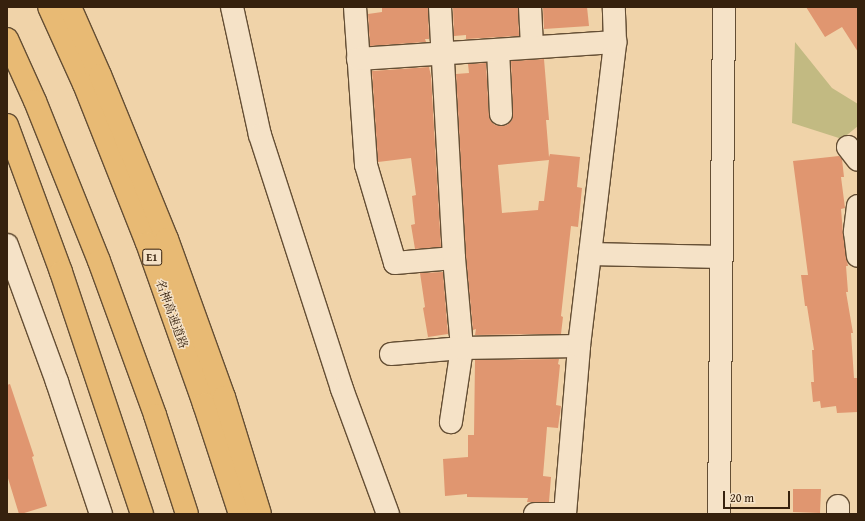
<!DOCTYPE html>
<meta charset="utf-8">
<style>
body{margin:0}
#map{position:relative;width:865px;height:521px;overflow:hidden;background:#f0d3a9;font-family:"Gentium Book Plus","Noto Serif JP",serif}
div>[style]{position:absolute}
.green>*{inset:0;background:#c2ba82}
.building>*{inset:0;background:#e09670}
.roads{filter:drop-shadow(1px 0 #644e34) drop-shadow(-1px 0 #644e34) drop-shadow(0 1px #644e34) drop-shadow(0 -1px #644e34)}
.minor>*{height:22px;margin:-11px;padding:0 11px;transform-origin:11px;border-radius:11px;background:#f5e2c7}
.highway>*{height:22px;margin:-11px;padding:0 11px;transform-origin:11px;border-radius:11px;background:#e8ba74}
span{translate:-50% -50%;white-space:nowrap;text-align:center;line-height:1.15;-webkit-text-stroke:3px #f5e2c7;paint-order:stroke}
.shield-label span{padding:1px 3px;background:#f5e2c7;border:1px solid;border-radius:3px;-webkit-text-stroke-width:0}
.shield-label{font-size:11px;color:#36210d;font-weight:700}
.street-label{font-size:12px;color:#36210d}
.frame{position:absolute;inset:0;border:8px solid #36210d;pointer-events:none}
.scale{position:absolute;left:723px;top:491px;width:67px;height:18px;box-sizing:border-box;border:2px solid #36210d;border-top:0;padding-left:5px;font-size:12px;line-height:14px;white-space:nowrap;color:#36210d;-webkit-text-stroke:3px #f5e2c7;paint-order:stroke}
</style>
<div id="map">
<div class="green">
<i style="clip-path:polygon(795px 42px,832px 88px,858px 104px,858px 126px,842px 139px,792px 123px)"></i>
</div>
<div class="building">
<i style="clip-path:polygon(382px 7px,428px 7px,429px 39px,425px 39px,426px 42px,370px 46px,368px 14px,382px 12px)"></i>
<i style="clip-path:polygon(453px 7px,518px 7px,519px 36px,466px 39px,466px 35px,454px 36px)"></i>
<i style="clip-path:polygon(543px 7px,587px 7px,589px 26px,544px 29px)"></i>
<i style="clip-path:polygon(806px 7px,858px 7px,858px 52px,842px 27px,825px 37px)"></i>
<i style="clip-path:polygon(evenodd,544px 59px,549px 120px,546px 120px,549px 157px,550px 154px,580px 157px,577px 187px,582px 188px,578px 227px,571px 226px,561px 316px,563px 317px,561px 334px,475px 335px,476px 329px,473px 330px,466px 257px,456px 74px,469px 73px,468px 64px,486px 63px,489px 115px,490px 120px,495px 125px,502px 126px,507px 125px,512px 120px,513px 114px,511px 61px,544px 59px,549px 160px,544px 201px,539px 201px,538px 210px,502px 213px,498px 165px,549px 160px)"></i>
<i style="clip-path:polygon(429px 67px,431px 76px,441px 247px,415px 249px,411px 225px,415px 224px,412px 196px,416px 195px,411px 158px,378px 162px,372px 71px)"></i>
<i style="clip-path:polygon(839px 156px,842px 159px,844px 177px,841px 177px,845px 208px,841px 209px,843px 233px,848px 266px,846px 266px,848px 292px,846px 292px,853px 333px,851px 333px,854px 378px,858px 378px,858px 412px,837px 413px,836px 406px,821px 408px,820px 401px,813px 402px,811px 382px,814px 382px,812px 350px,814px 350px,807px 306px,805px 306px,801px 275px,808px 275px,793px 161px)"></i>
<i style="clip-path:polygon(443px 272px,448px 334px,428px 337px,423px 308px,425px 307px,420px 273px)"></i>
<i style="clip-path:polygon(559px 359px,558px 364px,560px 365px,556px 405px,561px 406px,558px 428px,547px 427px,543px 476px,551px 477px,549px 502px,527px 502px,528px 498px,467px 497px,467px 494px,445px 496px,443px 459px,468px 457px,468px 435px,474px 435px,475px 360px)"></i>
<i style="clip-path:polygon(10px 384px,34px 456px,32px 457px,47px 506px,21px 514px,19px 514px,7px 475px,7px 385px)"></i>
<i style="clip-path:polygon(793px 489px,821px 489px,820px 513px,793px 512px)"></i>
</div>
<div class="roads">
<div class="minor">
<i style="left:232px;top:7px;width:131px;rotate:77.7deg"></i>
<i style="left:260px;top:135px;width:267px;rotate:72.1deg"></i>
<i style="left:342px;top:389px;width:133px;rotate:69.8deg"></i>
<i style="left:355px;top:7px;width:158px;rotate:86deg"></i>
<i style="left:366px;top:165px;width:102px;rotate:73.5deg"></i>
<i style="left:395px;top:263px;width:59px;rotate:-4.8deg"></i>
<i style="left:440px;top:7px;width:251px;rotate:86.8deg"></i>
<i style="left:454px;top:258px;width:90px;rotate:84.9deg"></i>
<i style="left:462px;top:348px;width:75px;rotate:98.5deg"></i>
<i style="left:530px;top:7px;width:40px;rotate:87.1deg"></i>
<i style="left:498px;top:50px;width:64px;rotate:87.3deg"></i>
<i style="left:358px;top:59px;width:258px;rotate:-3.8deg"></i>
<i style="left:848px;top:147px;width:16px;rotate:52deg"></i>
<i style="left:858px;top:206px;width:26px;rotate:97deg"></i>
<i style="left:855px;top:232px;width:24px;rotate:83deg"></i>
<i style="left:7px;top:245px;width:146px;rotate:69.9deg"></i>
<i style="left:57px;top:382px;width:139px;rotate:71.6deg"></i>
<i style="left:590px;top:254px;width:131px;rotate:1.3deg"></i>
<i style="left:391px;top:354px;width:71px;rotate:-4.8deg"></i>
<i style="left:462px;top:348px;width:117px;rotate:-1deg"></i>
<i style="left:838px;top:506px;width:8px;rotate:90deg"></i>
<i style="left:535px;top:514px;width:30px"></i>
<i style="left:565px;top:514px;width:169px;rotate:-85.2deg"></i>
<i style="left:579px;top:346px;width:306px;rotate:-83.2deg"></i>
<i style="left:615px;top:42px;width:35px;rotate:-92deg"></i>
<i style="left:719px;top:514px;width:507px;rotate:-89.43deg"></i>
</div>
<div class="highway">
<i style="left:49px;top:7px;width:85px;rotate:65.6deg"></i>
<i style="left:84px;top:84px;width:171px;rotate:68.4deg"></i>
<i style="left:147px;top:243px;width:171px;rotate:70.5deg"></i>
<i style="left:204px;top:404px;width:116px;rotate:71.9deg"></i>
<i style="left:70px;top:7px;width:74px;rotate:66.2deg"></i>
<i style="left:100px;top:75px;width:177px;rotate:67.8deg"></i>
<i style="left:167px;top:239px;width:168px;rotate:70.2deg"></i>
<i style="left:224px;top:397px;width:122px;rotate:72.9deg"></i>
<i style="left:7px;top:39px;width:68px;rotate:65.7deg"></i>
<i style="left:35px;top:101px;width:172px;rotate:68.2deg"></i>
<i style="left:99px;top:261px;width:164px;rotate:70deg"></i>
<i style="left:155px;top:415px;width:104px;rotate:72.1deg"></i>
<i style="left:7px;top:125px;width:157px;rotate:69.8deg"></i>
<i style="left:61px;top:272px;width:255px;rotate:71.5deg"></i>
</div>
</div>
<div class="shield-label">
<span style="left:152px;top:257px">E1</span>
</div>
<div class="street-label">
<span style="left:172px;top:314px;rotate:70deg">名神高速道路</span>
</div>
<div class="frame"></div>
<div class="scale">20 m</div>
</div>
